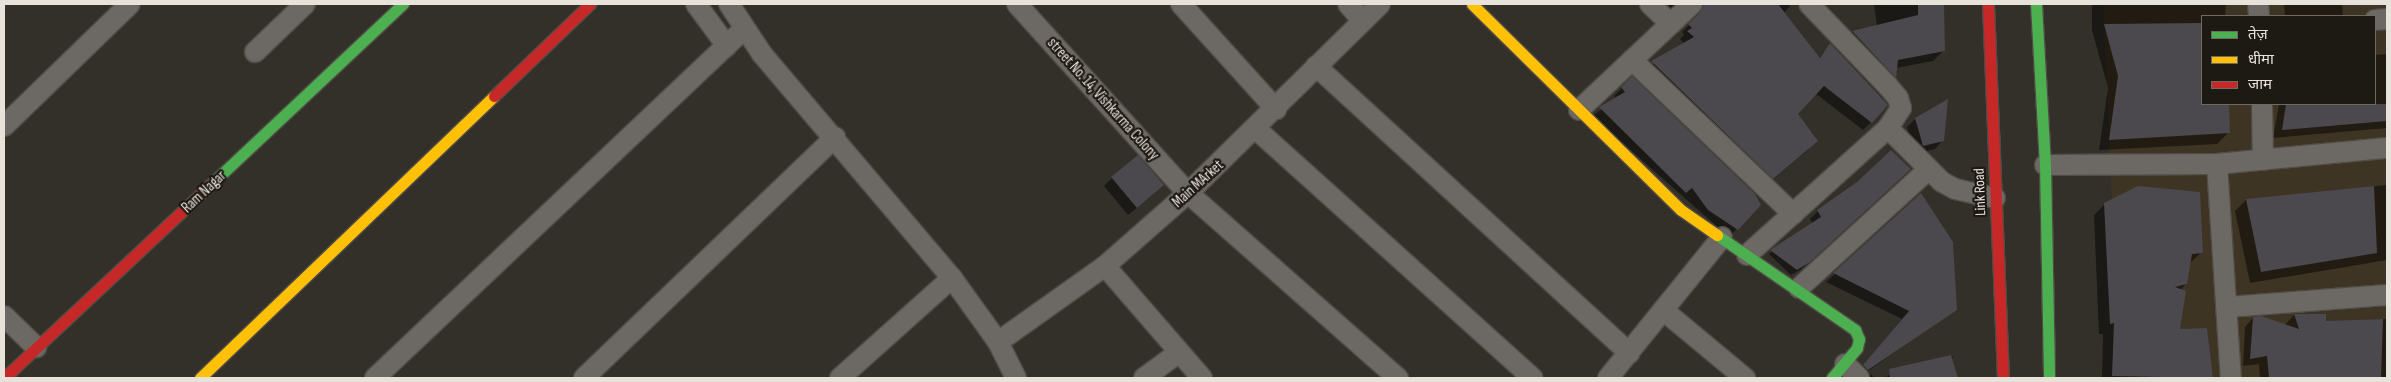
<!DOCTYPE html>
<meta charset="utf-8">
<style>
body{margin:0}
#map{position:relative;width:2391px;height:382px;overflow:hidden;background:#332f29;font-family:"Sofia Sans Condensed","Noto Sans Devanagari",sans-serif}
div>[style]{position:absolute}
.built>*{inset:0;background:#3e3423}
.shadow>*{inset:0;background:#0007}
.building>*{inset:0;background:#4b484e}
.roads{filter:drop-shadow(1px 0 #504c46) drop-shadow(-1px 0 #504c46) drop-shadow(0 1px #504c46) drop-shadow(0 -1px #504c46)}
.street>*{height:20px;margin:-10px;padding:0 10px;transform-origin:10px;border-radius:10px;background:#6c6863}
.fast>*{height:11px;margin:-5.5px;padding:0 5.5px;transform-origin:5.5px;border-radius:5.5px;background:#4caf50}
.slow>*{height:11px;margin:-5.5px;padding:0 5.5px;transform-origin:5.5px;border-radius:5.5px;background:#ffc107}
.jam>*{height:11px;margin:-5.5px;padding:0 5.5px;transform-origin:5.5px;border-radius:5.5px;background:#c62828}
span{translate:-50% -50%;white-space:nowrap;text-align:center;line-height:1.15;-webkit-text-stroke:4.5px #1d1913;paint-order:stroke}
.street-label{font-size:15px;color:#e7e2da}
.frame{position:absolute;inset:0;border:5px solid #e7e2da;pointer-events:none}
.legend{position:absolute;left:2201px;top:15px;width:175px;height:90px;box-sizing:border-box;background:#1d1913;border:1px solid #6e6963;margin:0;padding:6px 9px;list-style:none;font-size:15px;color:#e7e2da}
.legend li{display:flex;align-items:center;gap:10px;height:25px}
.legend b{width:25px;border:1px solid #6e6963}
</style>
<div id="map">
<div class="built">
<i style="clip-path:polygon(evenodd,2103px 4px,2387px 4px,2387px 378px,2120px 378px,2103px 4px,2202px 16px,2375px 16px,2375px 104px,2202px 104px,2202px 16px)"></i>
</div>
<div class="shadow">
<i style="clip-path:polygon(1656px 4px,1676px 4px,1664px 13px)"></i>
<i style="clip-path:polygon(1693px 4px,1788px 4px,1790px 6px,1784px 13px,1819px 58px,1830px 45px,1871px 122px,1863px 130px,1815px 93px,1796px 113px,1809px 149px,1765px 186px,1644px 70px,1685px 44px,1680px 39px,1684px 35px,1682px 32px,1693px 21px,1696px 10px)"></i>
<i style="clip-path:polygon(1874px 4px,1943px 4px,1943px 51px,1933px 61px,1896px 68px,1895px 77px,1886px 87px,1843px 42px,1852px 32px,1877px 26px)"></i>
<i style="clip-path:polygon(2092px 4px,2226px 4px,2225px 16px,2202px 16px,2202px 104px,2228px 104px,2228px 133px,2217px 144px,2099px 150px,2108px 88px,2092px 30px)"></i>
<i style="clip-path:polygon(2284px 4px,2342px 4px,2343px 16px,2285px 16px)"></i>
<i style="clip-path:polygon(2387px 54px,2387px 128px,2273px 138px,2279px 104px,2375px 104px,2375px 55px)"></i>
<i style="clip-path:polygon(1632px 78px,1759px 205px,1729px 237px,1592px 116px,1617px 99px,1614px 96px)"></i>
<i style="clip-path:polygon(1915px 119px,1943px 140px,1935px 149px,1915px 154px,1907px 127px)"></i>
<i style="clip-path:polygon(1902px 177px,1800px 270px,1791px 275px,1769px 254px,1813px 224px,1810px 219px,1818px 211px)"></i>
<i style="clip-path:polygon(1112px 178px,1155px 193px,1128px 215px,1104px 186px)"></i>
<i style="clip-path:polygon(2387px 185px,2387px 260px,2250px 283px,2235px 211px,2246px 200px)"></i>
<i style="clip-path:polygon(1921px 195px,1956px 309px,1868px 371px,1874px 378px,1859px 378px,1856px 374px,1902px 319px,1826px 282px)"></i>
<i style="clip-path:polygon(2105px 204px,2202px 252px,2189px 264px,2186px 284px,2180px 290px,2179px 331px,2206px 329px,2212px 378px,2102px 378px,2103px 334px,2099px 334px,2094px 215px)"></i>
<i style="clip-path:polygon(2294px 315px,2325px 315px,2325px 322px,2387px 319px,2387px 378px,2260px 378px,2259px 364px,2243px 366px,2245px 327px,2253px 318px,2287px 327px,2286px 324px)"></i>
<i style="clip-path:polygon(1954px 356px,1951px 359px,1957px 378px,1885px 378px,1901px 368px)"></i>
</div>
<div class="building">
<i style="clip-path:polygon(1704px 4px,1778px 4px,1820px 58px,1830px 43px,1888px 105px,1872px 123px,1824px 86px,1798px 114px,1818px 141px,1773px 179px,1651px 61px,1694px 37px,1687px 31px,1692px 28px,1688px 24px,1700px 12px)"></i>
<i style="clip-path:polygon(1918px 4px,1944px 4px,1945px 51px,1898px 60px,1896px 78px,1852px 31px,1918px 15px)"></i>
<i style="clip-path:polygon(2202px 23px,2202px 104px,2229px 104px,2230px 133px,2109px 140px,2118px 76px,2104px 24px)"></i>
<i style="clip-path:polygon(1632px 76px,1755px 194px,1761px 205px,1738px 230px,1708px 210px,1692px 188px,1686px 193px,1599px 107px,1625px 92px,1621px 87px)"></i>
<i style="clip-path:polygon(1948px 99px,1944px 141px,1923px 146px,1915px 118px)"></i>
<i style="clip-path:polygon(2286px 104px,2387px 104px,2387px 121px,2282px 130px)"></i>
<i style="clip-path:polygon(1891px 150px,1911px 169px,1810px 262px,1797px 270px,1770px 250px,1821px 217px,1817px 210px,1857px 182px)"></i>
<i style="clip-path:polygon(1138px 155px,1164px 185px,1137px 208px,1111px 177px)"></i>
<i style="clip-path:polygon(2138px 186px,2200px 192px,2203px 253px,2192px 254px,2187px 284px,2175px 287px,2186px 291px,2180px 329px,2207px 328px,2213px 378px,2112px 376px,2114px 323px,2110px 324px,2104px 203px)"></i>
<i style="clip-path:polygon(2374px 186px,2377px 253px,2261px 272px,2246px 199px)"></i>
<i style="clip-path:polygon(1921px 193px,1953px 242px,1957px 310px,1868px 370px,1863px 365px,1909px 311px,1833px 273px)"></i>
<i style="clip-path:polygon(2294px 314px,2326px 314px,2326px 321px,2383px 319px,2381px 378px,2269px 378px,2267px 356px,2250px 359px,2253px 317px,2261px 316px,2299px 329px)"></i>
<i style="clip-path:polygon(1951px 355px,1958px 378px,1890px 378px,1889px 369px)"></i>
</div>
<div class="roads">
<div class="street">
<i style="left:696px;top:4px;width:52px;rotate:53.6deg"></i>
<i style="left:729px;top:4px;width:60px;rotate:56.6deg"></i>
<i style="left:762px;top:54px;width:294px;rotate:49.7deg"></i>
<i style="left:952px;top:278px;width:79px;rotate:54.3deg"></i>
<i style="left:998px;top:342px;width:40px;rotate:63.4deg"></i>
<i style="left:1017px;top:4px;width:255px;rotate:47.9deg"></i>
<i style="left:1188px;top:193px;width:280px;rotate:41.4deg"></i>
<i style="left:1181px;top:4px;width:142px;rotate:47.9deg"></i>
<i style="left:1348px;top:4px;width:21px;rotate:49deg"></i>
<i style="left:1650px;top:4px;width:29px;rotate:44deg"></i>
<i style="left:2258px;top:4px;width:12px;rotate:85deg"></i>
<i style="left:2375px;top:20px;width:12px;rotate:-5deg"></i>
<i style="left:255px;top:52px;width:69px;rotate:-43.8deg"></i>
<i style="left:1632px;top:60px;width:223px;rotate:43.7deg"></i>
<i style="left:1316px;top:66px;width:425px;rotate:42.5deg"></i>
<i style="left:2262px;top:104px;width:56px;rotate:89deg"></i>
<i style="left:1579px;top:110px;width:155px;rotate:-43.2deg"></i>
<i style="left:4px;top:126px;width:175px;rotate:-44.1deg"></i>
<i style="left:1888px;top:128px;width:76px;rotate:45deg"></i>
<i style="left:1942px;top:182px;width:15px;rotate:28deg"></i>
<i style="left:1955px;top:189px;width:41px;rotate:12.7deg"></i>
<i style="left:1256px;top:129px;width:372px;rotate:42deg"></i>
<i style="left:2217px;top:164px;width:214px;rotate:86.3deg"></i>
<i style="left:2045px;top:165px;width:172px;rotate:-0.3deg"></i>
<i style="left:2217px;top:164px;width:171px;rotate:-5.4deg"></i>
<i style="left:1747px;top:255px;width:190px;rotate:-42deg"></i>
<i style="left:1888px;top:128px;width:24px;rotate:-57deg"></i>
<i style="left:1901px;top:108px;width:10px;rotate:-107deg"></i>
<i style="left:1898px;top:98px;width:17px;rotate:-130deg"></i>
<i style="left:1887px;top:85px;width:112px;rotate:-133.9deg"></i>
<i style="left:1105px;top:266px;width:148px;rotate:49.1deg"></i>
<i style="left:1799px;top:288px;width:175px;rotate:-42.5deg"></i>
<i style="left:2228px;top:307px;width:159px;rotate:-4.3deg"></i>
<i style="left:1663px;top:310px;width:107px;rotate:39.7deg"></i>
<i style="left:4px;top:316px;width:45px;rotate:44.1deg"></i>
<i style="left:998px;top:342px;width:131px;rotate:-35.4deg"></i>
<i style="left:1105px;top:266px;width:111px;rotate:-41.3deg"></i>
<i style="left:1188px;top:193px;width:269px;rotate:-44.5deg"></i>
<i style="left:1845px;top:364px;width:20px;rotate:45deg"></i>
<i style="left:375px;top:378px;width:506px;rotate:-43.4deg"></i>
<i style="left:584px;top:378px;width:348px;rotate:-43.8deg"></i>
<i style="left:840px;top:378px;width:150px;rotate:-41.8deg"></i>
<i style="left:1144px;top:378px;width:42px;rotate:-36.3deg"></i>
<i style="left:1608px;top:378px;width:181px;rotate:-51deg"></i>
</div>
<div class="fast">
<i style="left:2036px;top:4px;width:161px;rotate:86.8deg"></i>
<i style="left:2045px;top:165px;width:213px;rotate:88.9deg"></i>
<i style="left:210px;top:185px;width:265px;rotate:-43.2deg"></i>
<i style="left:1717px;top:235px;width:168px;rotate:34.5deg"></i>
<i style="left:1855px;top:330px;width:10px;rotate:66deg"></i>
<i style="left:1859px;top:339px;width:9px;rotate:103deg"></i>
<i style="left:1857px;top:348px;width:39px;rotate:130deg"></i>
</div>
<div class="slow">
<i style="left:1472px;top:4px;width:293px;rotate:44.6deg"></i>
<i style="left:1681px;top:210px;width:44px;rotate:34.8deg"></i>
<i style="left:200px;top:378px;width:407px;rotate:-43.8deg"></i>
</div>
<div class="jam">
<i style="left:1988px;top:4px;width:374px;rotate:87.7deg"></i>
<i style="left:494px;top:96px;width:133px;rotate:-43.8deg"></i>
<i style="left:4px;top:378px;width:282px;rotate:-43.1deg"></i>
</div>
</div>
<div class="street-label">
<span style="left:1103px;top:99px;rotate:48deg">street No. 14, Vishkarma Colony</span>
<span style="left:1198px;top:184px;rotate:-42deg">Main MArket</span>
<span style="left:204px;top:192px;rotate:-43deg">Ram Nagar</span>
<span style="left:1980px;top:192px;rotate:-92deg">Link Road</span>
</div>
<div class="frame"></div>
<ul class="legend">
<li><b style="height:6px;background:#4caf50"></b>तेज़</li>
<li><b style="height:6px;background:#ffc107"></b>धीमा</li>
<li><b style="height:6px;background:#c62828"></b>जाम</li>
</ul>
</div>
